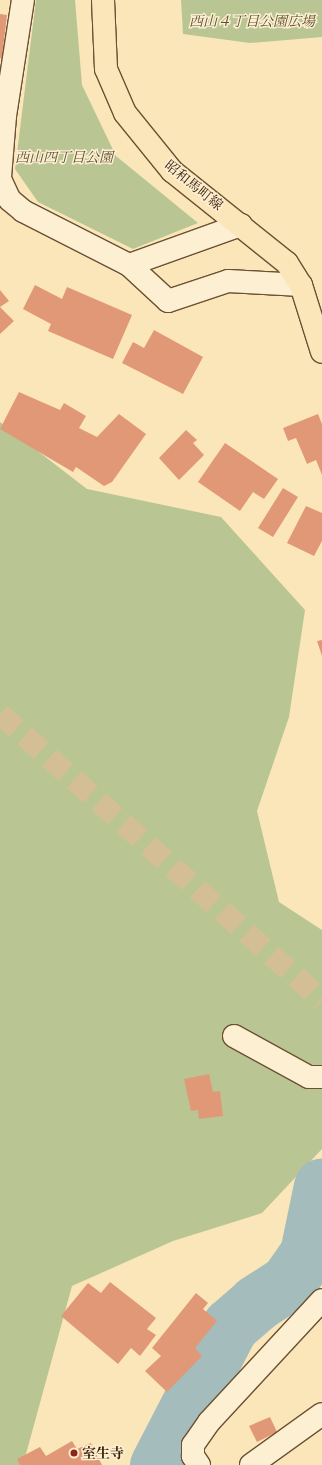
<!DOCTYPE html>
<meta charset="utf-8">
<style>
body{margin:0}
#map{position:relative;width:322px;height:1465px;overflow:hidden;background:#fae6b9;font-family:"Gentium Book Plus","Noto Serif JP",serif}
div>[style]{position:absolute}
.green>*{inset:0;background:#b9c694}
.river>*{height:57px;margin:-28.5px;padding:0 28.5px;transform-origin:28.5px;border-radius:28.5px;background:#a4bcbb}
.building>*{inset:0;background:#e19877}
.highway-tunnel>*{height:22px;margin-top:-11px;transform-origin:0;background:repeating-linear-gradient(90deg,#d4be95 0 22px,transparent 0 33px)}
.roads{filter:drop-shadow(1px 0 #6c5034) drop-shadow(-1px 0 #6c5034) drop-shadow(0 1px #6c5034) drop-shadow(0 -1px #6c5034)}
.minor>*{height:22px;margin:-11px;padding:0 11px;transform-origin:11px;border-radius:11px;background:#fcefd2}
.major>*{height:22px;margin:-11px;padding:0 11px;transform-origin:11px;border-radius:11px;background:#fae6b9}
.dots>*{width:11px;height:11px;translate:-50% -50%;box-sizing:border-box;border:2px solid #fcefd2;border-radius:50%}
span{translate:-50% -50%;white-space:nowrap;text-align:center;line-height:1.15;-webkit-text-stroke:3px #fcefd2;paint-order:stroke}
.park-label{font-size:14px;color:#625031;font-style:italic}
.street-label{font-size:14px;color:#3d1e07}
.poi-label{font-size:14px;color:#3d1e07;font-weight:700}
.left{translate:0 -50%;text-align:left}
</style>
<div id="map">
<div class="green">
<i style="clip-path:polygon(36px 0,75px 0,82px 85px,116px 156px,198px 223px,133px 249px,38px 202px,15px 169px)"></i>
<i style="clip-path:polygon(181px 0,322px 0,322px 37px,250px 43px,183px 34px)"></i>
<i style="clip-path:polygon(0 422px,87px 489px,221px 517px,305px 610px,289px 717px,257px 811px,279px 902px,322px 930px,322px 1149px,262px 1213px,173px 1241px,72px 1286px,23px 1465px,0 1465px)"></i>
</div>
<div class="river">
<i style="left:158px;top:1465px;width:157px;rotate:-62.6deg"></i>
<i style="left:230px;top:1326px;width:35px;rotate:-41deg"></i>
<i style="left:256px;top:1303px;width:38px;rotate:-33deg"></i>
<i style="left:288px;top:1282px;width:35px;rotate:-55deg"></i>
<i style="left:308px;top:1253px;width:68px;rotate:-78.2deg"></i>
</div>
<div class="building">
<i style="clip-path:polygon(0 14px,7px 15px,2px 58px,0 58px)"></i>
<i style="clip-path:polygon(35px 285px,62px 299px,67px 287px,132px 315px,113px 359px,48px 331px,51px 324px,23px 309px)"></i>
<i style="clip-path:polygon(0 290px,9px 301px,0 307px,14px 321px,0 334px)"></i>
<i style="clip-path:polygon(154px 330px,203px 357px,183px 394px,122px 363px,133px 342px,144px 348px)"></i>
<i style="clip-path:polygon(19px 392px,60px 410px,64px 403px,86px 416px,79px 428px,97px 437px,119px 414px,146px 434px,112px 482px,104px 486px,76px 467px,73px 472px,0 429px)"></i>
<i style="clip-path:polygon(318px 414px,322px 424px,322px 475px,316px 460px,307px 464px,296px 438px,288px 441px,283px 428px)"></i>
<i style="clip-path:polygon(186px 430px,197px 440px,193px 443px,204px 455px,179px 480px,159px 458px)"></i>
<i style="clip-path:polygon(225px 443px,278px 479px,264px 499px,253px 492px,240px 511px,198px 482px)"></i>
<i style="clip-path:polygon(283px 488px,298px 497px,273px 537px,258px 528px)"></i>
<i style="clip-path:polygon(306px 506px,322px 513px,322px 541px,314px 556px,287px 543px)"></i>
<i style="clip-path:polygon(322px 640px,322px 656px,317px 641px)"></i>
<i style="clip-path:polygon(209px 1074px,213px 1092px,220px 1091px,223px 1116px,199px 1119px,198px 1110px,191px 1111px,184px 1079px)"></i>
<i style="clip-path:polygon(110px 1282px,156px 1318px,147px 1329px,156px 1335px,140px 1356px,131px 1348px,118px 1364px,61px 1316px,88px 1283px,101px 1293px)"></i>
<i style="clip-path:polygon(196px 1293px,208px 1303px,203px 1309px,217px 1321px,195px 1348px,202px 1356px,167px 1392px,145px 1371px,161px 1356px,152px 1348px)"></i>
<i style="clip-path:polygon(270px 1417px,277px 1432px,257px 1442px,249px 1426px)"></i>
<i style="clip-path:polygon(72px 1441px,77px 1449px,91px 1443px,102px 1465px,20px 1465px,17px 1459px,40px 1447px,46px 1456px)"></i>
</div>
<div class="highway-tunnel">
<i style="left:0;top:714px;width:431px;rotate:41.6deg"></i>
</div>
<div class="roads">
<div class="minor">
<i style="left:0;top:177px;width:61px;rotate:-85.3deg"></i>
<i style="left:5px;top:116px;width:117px;rotate:-81.2deg"></i>
<i style="left:0;top:179px;width:23px;rotate:65deg"></i>
<i style="left:10px;top:200px;width:17px;rotate:40deg"></i>
<i style="left:23px;top:211px;width:119px;rotate:27deg"></i>
<i style="left:129px;top:265px;width:119px;rotate:-19.7deg"></i>
<i style="left:129px;top:265px;width:53px;rotate:42.7deg"></i>
<i style="left:168px;top:301px;width:63px;rotate:-18.4deg"></i>
<i style="left:228px;top:281px;width:73px;rotate:3.1deg"></i>
<i style="left:234px;top:1036px;width:85px;rotate:28.7deg"></i>
<i style="left:309px;top:1077px;width:13px"></i>
<i style="left:199px;top:1465px;width:11px;rotate:-124deg"></i>
<i style="left:193px;top:1456px;width:11px;rotate:-90deg"></i>
<i style="left:193px;top:1445px;width:28px;rotate:-55deg"></i>
<i style="left:209px;top:1422px;width:166px;rotate:-47.2deg"></i>
<i style="left:251px;top:1465px;width:87px;rotate:-35.7deg"></i>
</div>
<div class="major">
<i style="left:103px;top:0;width:69px;rotate:87.5deg"></i>
<i style="left:106px;top:69px;width:48px;rotate:66.6deg"></i>
<i style="left:125px;top:113px;width:75px;rotate:51deg"></i>
<i style="left:172px;top:171px;width:147px;rotate:38.7deg"></i>
<i style="left:287px;top:263px;width:26px;rotate:58deg"></i>
<i style="left:301px;top:285px;width:70px;rotate:72.6deg"></i>
</div>
</div>
<div class="dots">
<i style="left:74px;top:1453px;background:#8f2418"></i>
</div>
<div class="park-label">
<span style="left:252px;top:21px">西山４丁目公園広場</span>
<span style="left:64px;top:157px">西山四丁目公園</span>
</div>
<div class="street-label">
<span style="left:194px;top:185px;rotate:39deg">昭和馬町線</span>
</div>
<div class="poi-label">
<span class="left" style="left:82px;top:1453px">室生寺</span>
</div>
</div>
